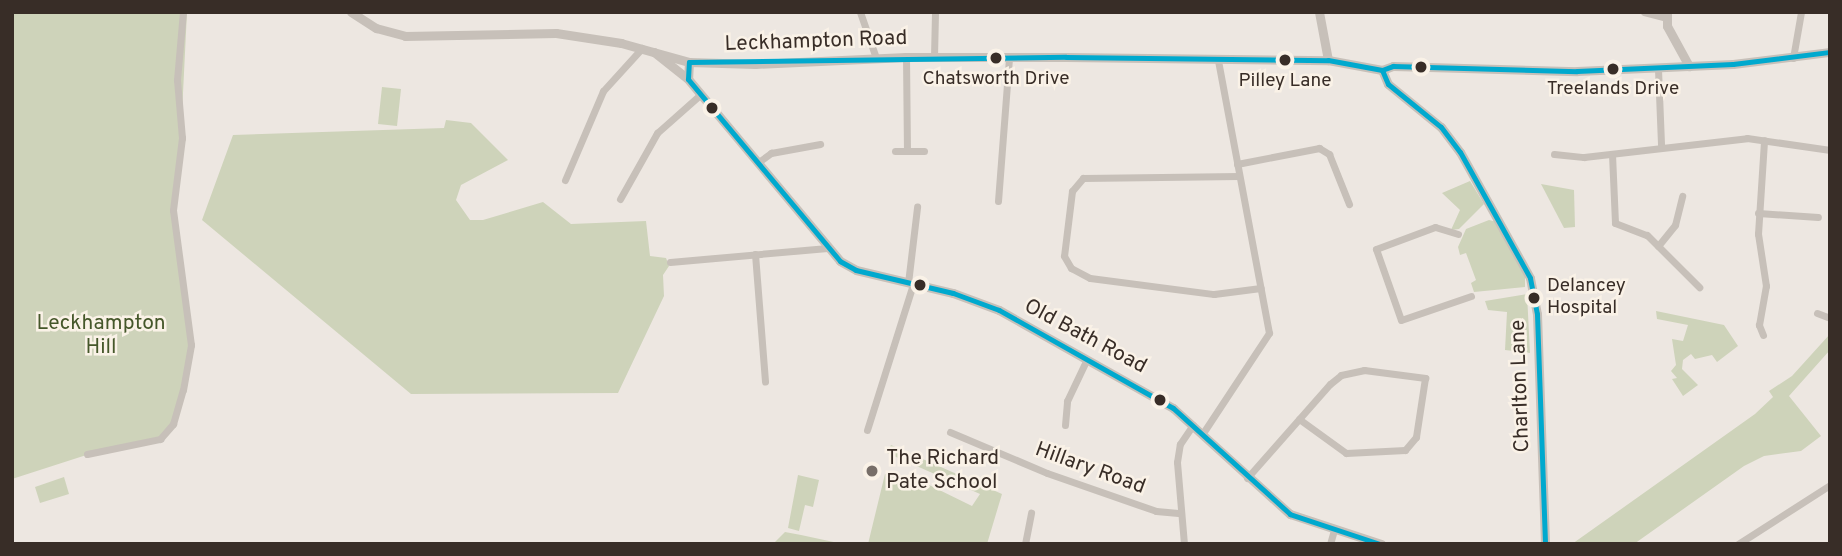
<!DOCTYPE html>
<style>
body{margin:0}
#map{position:relative;width:1842px;height:556px;overflow:hidden;background:#ede7e1;font-family:Overpass,sans-serif}
div>[style]{position:absolute}
.green>*{inset:0;background:#ced3ba}
.minor>*{height:7px;margin:-3.5px;padding:0 3.5px;transform-origin:3.5px;border-radius:3.5px;background:#c7c0b9}
.tertiary>*{height:9px;margin:-4.5px;padding:0 4.5px;transform-origin:4.5px;border-radius:4.5px;background:#c7c0b9}
.bus-1>*{height:5px;margin:-2.5px;padding:0 2.5px;transform-origin:2.5px;border-radius:2.5px;background:#00a9ce}
.dots>*{width:19px;height:19px;translate:-50% -50%;box-sizing:border-box;border:4px solid #faf2e7;border-radius:50%}
span{translate:-50% -50%;white-space:nowrap;text-align:center;line-height:1.15;-webkit-text-stroke:5px #faf2e7;paint-order:stroke}
.bus-label{font-size:19px;color:#382d27}
.left{translate:0 -50%;text-align:left}
.street-label{font-size:21px;color:#382d27}
.park-label{font-size:21px;color:#45572a}
.poi-label{font-size:21px;color:#382d27}
.frame{position:absolute;inset:0;border:14px solid #382d27;pointer-events:none}
</style>
<div id="map">
<div class="green">
<i style="clip-path:polygon(12px 12px,187px 12px,180px 154px,173px 200px,191px 345px,175px 419px,163px 436px,105px 449px,12px 479px)"></i>
<i style="clip-path:polygon(382px 87px,401px 89px,397px 126px,378px 124px)"></i>
<i style="clip-path:polygon(446px 120px,471px 123px,508px 160px,461px 185px,456px 200px,470px 220px,483px 220px,543px 202px,571px 224px,646px 221px,650px 256px,666px 258px,669px 266px,663px 275px,664px 296px,618px 393px,411px 394px,202px 220px,233px 135px,444px 128px)"></i>
<i style="clip-path:polygon(1470px 181px,1484px 204px,1459px 229px,1451px 230px,1460px 210px,1442px 193px)"></i>
<i style="clip-path:polygon(1541px 184px,1574px 190px,1575px 227px,1564px 228px)"></i>
<i style="clip-path:polygon(1489px 220px,1497px 222px,1525px 272px,1525px 287px,1474px 292px,1471px 283px,1476px 280px,1466px 253px,1460px 255px,1458px 247px,1466px 229px)"></i>
<i style="clip-path:polygon(1527px 294px,1530px 353px,1505px 350px,1507px 312px,1488px 310px,1485px 301px)"></i>
<i style="clip-path:polygon(1656px 311px,1724px 325px,1738px 346px,1717px 362px,1712px 355px,1695px 359px,1691px 354px,1683px 360px,1682px 369px,1698px 385px,1683px 396px,1672px 379px,1677px 378px,1671px 371px,1676px 365px,1672px 339px,1683px 341px,1688px 325px,1657px 319px)"></i>
<i style="clip-path:polygon(1830px 334px,1830px 350px,1789px 396px,1821px 436px,1801px 451px,1764px 456px,1744px 466px,1634px 544px,1572px 544px,1755px 414px,1773px 397px,1769px 391px,1792px 376px)"></i>
<i style="clip-path:polygon(891px 445px,1002px 494px,987px 544px,868px 544px,885px 474px,923px 482px,972px 506px,980px 494px,887px 453px)"></i>
<i style="clip-path:polygon(798px 475px,819px 480px,813px 507px,805px 505px,799px 531px,788px 528px)"></i>
<i style="clip-path:polygon(64px 477px,69px 494px,40px 503px,35px 487px)"></i>
<i style="clip-path:polygon(785px 532px,801px 535px,843px 544px,773px 544px)"></i>
</div>
<div class="minor">
<i style="left:860px;top:12px;width:49px;rotate:70.8deg"></i>
<i style="left:1644px;top:12px;width:23px;rotate:15deg"></i>
<i style="left:906px;top:57px;width:94px;rotate:89.4deg"></i>
<i style="left:934px;top:57px;width:43px;rotate:-88.7deg"></i>
<i style="left:1793px;top:58px;width:47px;rotate:-80.1deg"></i>
<i style="left:1658px;top:69px;width:76px;rotate:87.7deg"></i>
<i style="left:895px;top:151px;width:29px"></i>
<i style="left:1554px;top:154px;width:30px;rotate:6deg"></i>
<i style="left:1584px;top:157px;width:164px;rotate:-6.6deg"></i>
<i style="left:1747px;top:138px;width:84px;rotate:8.2deg"></i>
<i style="left:1612px;top:154px;width:69px;rotate:87.5deg"></i>
<i style="left:1615px;top:223px;width:34px;rotate:21deg"></i>
<i style="left:1647px;top:235px;width:74px;rotate:45deg"></i>
<i style="left:760px;top:161px;width:14px;rotate:-36deg"></i>
<i style="left:771px;top:153px;width:50px;rotate:-10.4deg"></i>
<i style="left:1237px;top:164px;width:84px;rotate:-11deg"></i>
<i style="left:1319px;top:148px;width:12px;rotate:31deg"></i>
<i style="left:1329px;top:154px;width:54px;rotate:68.2deg"></i>
<i style="left:1239px;top:176px;width:156px;rotate:179.3deg"></i>
<i style="left:1083px;top:178px;width:17px;rotate:130deg"></i>
<i style="left:1072px;top:191px;width:65px;rotate:97deg"></i>
<i style="left:1064px;top:256px;width:14px;rotate:60deg"></i>
<i style="left:1071px;top:268px;width:21px;rotate:28deg"></i>
<i style="left:1090px;top:278px;width:125px;rotate:7.4deg"></i>
<i style="left:1214px;top:294px;width:47px;rotate:-7.3deg"></i>
<i style="left:565px;top:180px;width:97px;rotate:-66.9deg"></i>
<i style="left:603px;top:91px;width:58px;rotate:-47.8deg"></i>
<i style="left:620px;top:199px;width:76px;rotate:-60.7deg"></i>
<i style="left:657px;top:133px;width:59px;rotate:-41.6deg"></i>
<i style="left:998px;top:201px;width:143px;rotate:-85.6deg"></i>
<i style="left:1758px;top:213px;width:60px;rotate:3.8deg"></i>
<i style="left:1458px;top:234px;width:24px;rotate:-163deg"></i>
<i style="left:1435px;top:227px;width:63px;rotate:159.6deg"></i>
<i style="left:1376px;top:249px;width:75px;rotate:70.6deg"></i>
<i style="left:1401px;top:320px;width:74px;rotate:-18.9deg"></i>
<i style="left:1658px;top:246px;width:27px;rotate:-51deg"></i>
<i style="left:1675px;top:225px;width:30px;rotate:-76deg"></i>
<i style="left:755px;top:254px;width:128px;rotate:85.5deg"></i>
<i style="left:670px;top:262px;width:158px;rotate:-5.1deg"></i>
<i style="left:908px;top:283px;width:77px;rotate:-83.2deg"></i>
<i style="left:1817px;top:313px;width:14px;rotate:21deg"></i>
<i style="left:1763px;top:335px;width:11px;rotate:-112deg"></i>
<i style="left:1759px;top:325px;width:40px;rotate:-80deg"></i>
<i style="left:1766px;top:286px;width:53px;rotate:-98.7deg"></i>
<i style="left:1758px;top:234px;width:94px;rotate:-86.3deg"></i>
<i style="left:1065px;top:425px;width:24px;rotate:-85deg"></i>
<i style="left:1067px;top:401px;width:44px;rotate:-64.6deg"></i>
<i style="left:867px;top:430px;width:153px;rotate:-72.5deg"></i>
<i style="left:950px;top:432px;width:105px;rotate:22.9deg"></i>
<i style="left:1047px;top:473px;width:115px;rotate:19.2deg"></i>
<i style="left:1156px;top:511px;width:25px;rotate:5deg"></i>
<i style="left:1203px;top:433px;width:120px;rotate:-56.6deg"></i>
<i style="left:1269px;top:333px;width:277px;rotate:-100.6deg"></i>
<i style="left:87px;top:454px;width:75px;rotate:-11.6deg"></i>
<i style="left:160px;top:439px;width:20px;rotate:-49deg"></i>
<i style="left:173px;top:424px;width:35px;rotate:-74deg"></i>
<i style="left:183px;top:390px;width:46px;rotate:-79.9deg"></i>
<i style="left:191px;top:345px;width:136px;rotate:-97.6deg"></i>
<i style="left:173px;top:210px;width:73px;rotate:-82.9deg"></i>
<i style="left:182px;top:138px;width:58px;rotate:-94.9deg"></i>
<i style="left:177px;top:80px;width:68px;rotate:-85deg"></i>
<i style="left:1247px;top:478px;width:125px;rotate:-48.6deg"></i>
<i style="left:1330px;top:384px;width:14px;rotate:-39deg"></i>
<i style="left:1341px;top:375px;width:24px;rotate:-12deg"></i>
<i style="left:1364px;top:370px;width:62px;rotate:7.5deg"></i>
<i style="left:1425px;top:378px;width:60px;rotate:98.7deg"></i>
<i style="left:1416px;top:437px;width:17px;rotate:130deg"></i>
<i style="left:1405px;top:450px;width:59px;rotate:177.1deg"></i>
<i style="left:1346px;top:453px;width:58px;rotate:-144.1deg"></i>
<i style="left:1025px;top:544px;width:32px;rotate:-79deg"></i>
<i style="left:1184px;top:544px;width:82px;rotate:-94.9deg"></i>
<i style="left:1177px;top:462px;width:18px;rotate:-81deg"></i>
<i style="left:1180px;top:444px;width:23px;rotate:-56deg"></i>
<i style="left:1330px;top:544px;width:15px;rotate:-74deg"></i>
<i style="left:1738px;top:544px;width:109px;rotate:-32.7deg"></i>
</div>
<div class="tertiary">
<i style="left:351px;top:12px;width:30px;rotate:33deg"></i>
<i style="left:376px;top:28px;width:30px;rotate:15deg"></i>
<i style="left:405px;top:36px;width:151px;rotate:-1.1deg"></i>
<i style="left:556px;top:33px;width:66px;rotate:8.7deg"></i>
<i style="left:621px;top:43px;width:71px;rotate:15.6deg"></i>
<i style="left:689px;top:62px;width:66px;rotate:1.7deg"></i>
<i style="left:755px;top:64px;width:151px;rotate:-2.7deg"></i>
<i style="left:906px;top:57px;width:160px"></i>
<i style="left:1066px;top:57px;width:262px;rotate:0.7deg"></i>
<i style="left:1328px;top:60px;width:55px;rotate:10.5deg"></i>
<i style="left:1382px;top:70px;width:12px;rotate:-20deg"></i>
<i style="left:1393px;top:66px;width:184px;rotate:1.6deg"></i>
<i style="left:1577px;top:71px;width:156px;rotate:-2.6deg"></i>
<i style="left:1733px;top:64px;width:98px;rotate:-7.1deg"></i>
<i style="left:1319px;top:12px;width:49px;rotate:79.4deg"></i>
<i style="left:1667px;top:12px;width:14px;rotate:90deg"></i>
<i style="left:1667px;top:26px;width:46px;rotate:61.2deg"></i>
<i style="left:654px;top:52px;width:43px;rotate:38.5deg"></i>
<i style="left:689px;top:62px;width:17px;rotate:93deg"></i>
<i style="left:688px;top:79px;width:237px;rotate:50.1deg"></i>
<i style="left:840px;top:261px;width:18px;rotate:29deg"></i>
<i style="left:856px;top:270px;width:100px;rotate:13.3deg"></i>
<i style="left:953px;top:293px;width:49px;rotate:20.3deg"></i>
<i style="left:999px;top:310px;width:200px;rotate:29.4deg"></i>
<i style="left:1173px;top:408px;width:158px;rotate:42.2deg"></i>
<i style="left:1290px;top:514px;width:96px;rotate:18.2deg"></i>
<i style="left:1382px;top:70px;width:15px;rotate:67deg"></i>
<i style="left:1388px;top:84px;width:68px;rotate:39.1deg"></i>
<i style="left:1441px;top:127px;width:31px;rotate:53deg"></i>
<i style="left:1460px;top:152px;width:144px;rotate:60.9deg"></i>
<i style="left:1530px;top:278px;width:37px;rotate:79deg"></i>
<i style="left:1537px;top:314px;width:230px;rotate:88deg"></i>
</div>
<div class="bus-1">
<i style="left:1382px;top:70px;width:15px;rotate:67deg"></i>
<i style="left:1388px;top:84px;width:68px;rotate:39.1deg"></i>
<i style="left:1441px;top:127px;width:31px;rotate:53deg"></i>
<i style="left:1460px;top:152px;width:144px;rotate:60.9deg"></i>
<i style="left:1530px;top:278px;width:37px;rotate:79deg"></i>
<i style="left:1537px;top:314px;width:230px;rotate:88deg"></i>
<i style="left:1380px;top:544px;width:95px;rotate:-161.6deg"></i>
<i style="left:1290px;top:514px;width:158px;rotate:-137.8deg"></i>
<i style="left:1173px;top:408px;width:200px;rotate:-150.6deg"></i>
<i style="left:999px;top:310px;width:49px;rotate:-159.7deg"></i>
<i style="left:953px;top:293px;width:100px;rotate:-166.7deg"></i>
<i style="left:856px;top:270px;width:18px;rotate:-151deg"></i>
<i style="left:840px;top:261px;width:237px;rotate:-129.9deg"></i>
<i style="left:688px;top:79px;width:17px;rotate:-87deg"></i>
<i style="left:689px;top:62px;width:377px;rotate:-0.8deg"></i>
<i style="left:1066px;top:57px;width:262px;rotate:0.7deg"></i>
<i style="left:1328px;top:60px;width:55px;rotate:10.5deg"></i>
<i style="left:1382px;top:70px;width:12px;rotate:-20deg"></i>
<i style="left:1393px;top:66px;width:184px;rotate:1.6deg"></i>
<i style="left:1577px;top:71px;width:156px;rotate:-2.6deg"></i>
<i style="left:1733px;top:64px;width:98px;rotate:-7.1deg"></i>
</div>
<div class="dots">
<i style="left:996px;top:58px;background:#382d27"></i>
<i style="left:1285px;top:60px;background:#382d27"></i>
<i style="left:1421px;top:67px;background:#382d27"></i>
<i style="left:1613px;top:69px;background:#382d27"></i>
<i style="left:712px;top:108px;background:#382d27"></i>
<i style="left:920px;top:285px;background:#382d27"></i>
<i style="left:1534px;top:298px;background:#382d27"></i>
<i style="left:1160px;top:400px;background:#382d27"></i>
<i style="left:872px;top:471px;background:#776e68"></i>
</div>
<div class="bus-label">
<span style="left:996px;top:80px">Chatsworth Drive</span>
<span style="left:1285px;top:82px">Pilley Lane</span>
<span style="left:1613px;top:90px">Treelands Drive</span>
<span class="left" style="left:1547px;top:298px">Delancey<br>Hospital</span>
</div>
<div class="street-label">
<span style="left:816px;top:42px;rotate:-2deg">Leckhampton Road</span>
<span style="left:1085px;top:337px;rotate:28deg">Old Bath Road</span>
<span style="left:1521px;top:386px;rotate:-92deg">Charlton Lane</span>
<span style="left:1090px;top:469px;rotate:20deg">Hillary Road</span>
</div>
<div class="park-label">
<span style="left:101px;top:336px">Leckhampton<br>Hill</span>
</div>
<div class="poi-label">
<span class="left" style="left:886px;top:471px">The Richard<br>Pate School</span>
</div>
<div class="frame"></div>
</div>
